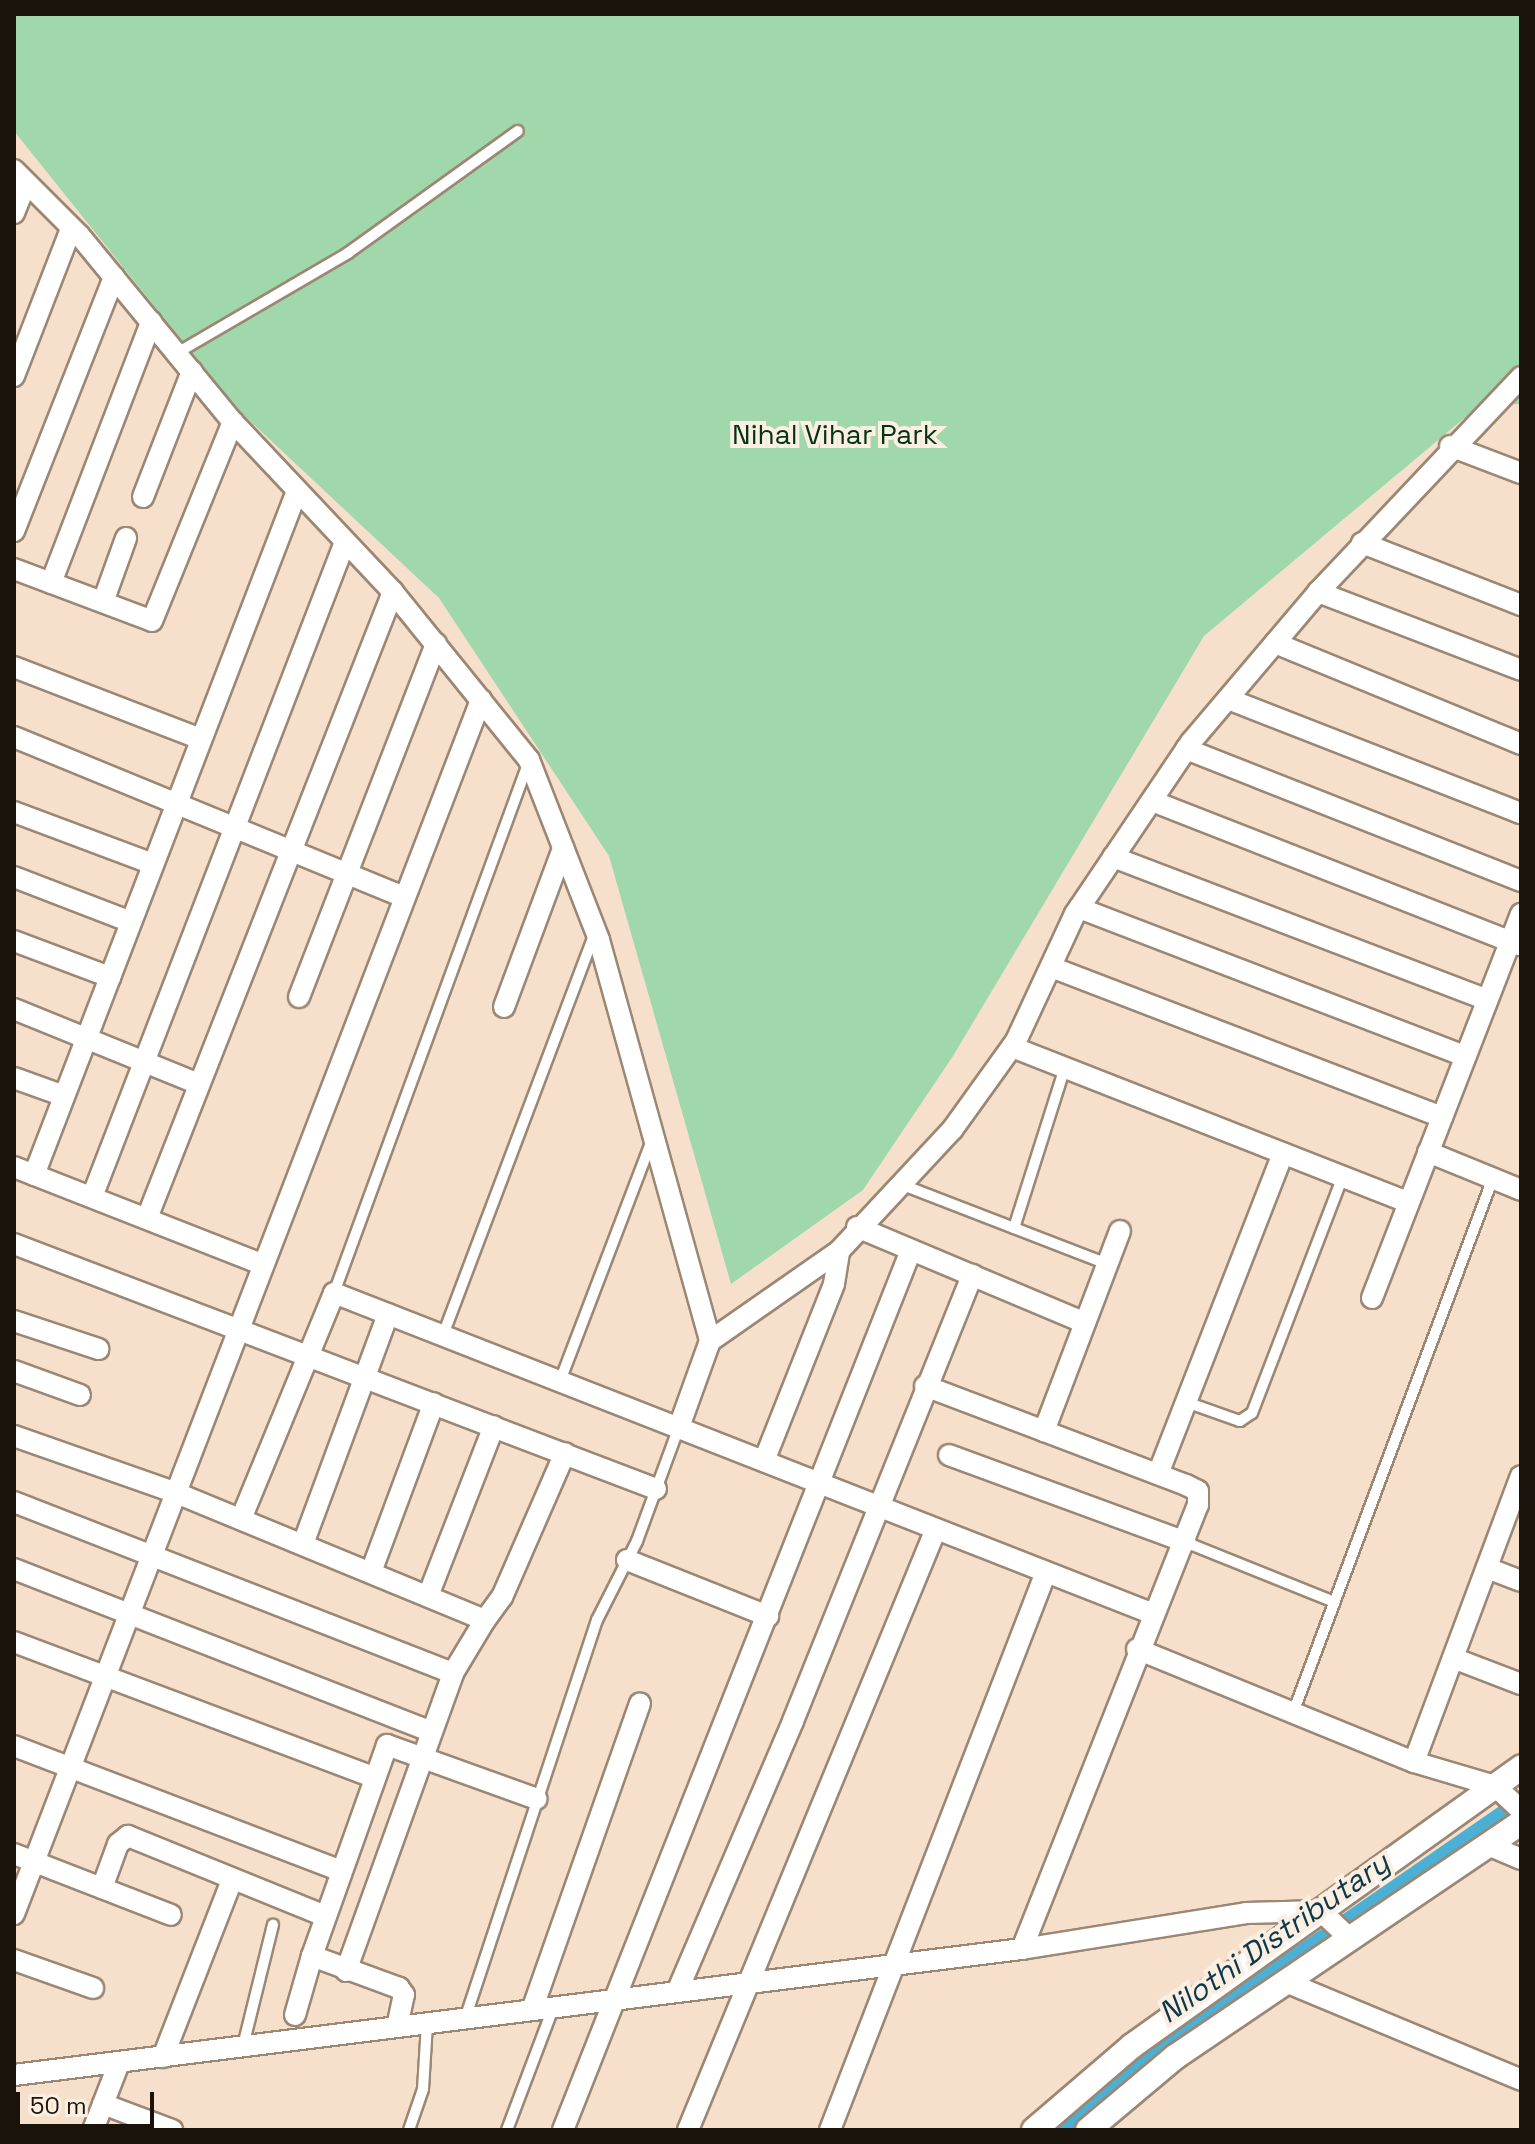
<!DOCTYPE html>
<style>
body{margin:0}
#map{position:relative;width:1535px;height:2144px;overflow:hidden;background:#f6e0cb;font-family:"Space Grotesk",sans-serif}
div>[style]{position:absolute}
.green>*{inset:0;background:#a1d8ab}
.canal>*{height:20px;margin:-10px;padding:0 10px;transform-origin:10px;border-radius:10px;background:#4cb0d5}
.roads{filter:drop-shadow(2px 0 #9b8773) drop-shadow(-2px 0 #9b8773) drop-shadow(0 2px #9b8773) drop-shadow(0 -2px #9b8773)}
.service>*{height:10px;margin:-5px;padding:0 5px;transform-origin:5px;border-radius:5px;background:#fff}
.minor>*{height:20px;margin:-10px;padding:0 10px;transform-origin:10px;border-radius:10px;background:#fff}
.tertiary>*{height:24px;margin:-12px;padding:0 12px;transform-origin:12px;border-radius:12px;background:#fff}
span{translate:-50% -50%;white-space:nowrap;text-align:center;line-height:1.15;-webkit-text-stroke:8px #fcefe2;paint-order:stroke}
.park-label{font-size:28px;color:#003512}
.water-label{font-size:30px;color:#0b3949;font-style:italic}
.frame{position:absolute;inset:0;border:16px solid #1a130c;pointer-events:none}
.scale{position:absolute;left:16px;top:2092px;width:138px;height:36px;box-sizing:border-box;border:4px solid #1a130c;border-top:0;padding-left:10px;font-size:24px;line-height:28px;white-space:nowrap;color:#1a130c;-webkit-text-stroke:6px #fcefe2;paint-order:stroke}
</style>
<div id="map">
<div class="green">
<i style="clip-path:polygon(14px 14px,1521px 14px,1521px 404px,1480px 405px,1204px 636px,953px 1056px,863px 1190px,731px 1284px,609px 856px,439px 598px,235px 407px,14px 131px)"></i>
</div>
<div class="canal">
<i style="left:1067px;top:2130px;width:96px;rotate:-41.2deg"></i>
<i style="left:1139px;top:2067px;width:464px;rotate:-34.6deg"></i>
</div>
<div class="roads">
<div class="service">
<i style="left:177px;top:353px;width:198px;rotate:-30.3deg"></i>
<i style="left:348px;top:253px;width:209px;rotate:-35.7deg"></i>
<i style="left:900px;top:1184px;width:222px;rotate:21.1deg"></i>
<i style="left:1014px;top:1228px;width:169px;rotate:-72.4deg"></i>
<i style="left:334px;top:1293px;width:567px;rotate:-69.87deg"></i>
<i style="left:443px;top:1335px;width:430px;rotate:-69.3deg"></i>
<i style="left:560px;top:1381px;width:258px;rotate:-69.1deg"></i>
<i style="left:1186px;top:1402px;width:57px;rotate:19.4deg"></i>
<i style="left:1240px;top:1421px;width:14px;rotate:-34deg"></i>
<i style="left:1252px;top:1413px;width:254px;rotate:-69deg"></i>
<i style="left:1185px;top:1542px;width:161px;rotate:21.9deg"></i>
<i style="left:1293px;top:1713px;width:571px;rotate:-69.5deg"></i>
<i style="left:465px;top:2019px;width:420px;rotate:-71.7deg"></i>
<i style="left:597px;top:1620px;width:89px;rotate:-63.1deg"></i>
<i style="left:637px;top:1541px;width:121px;rotate:-69.8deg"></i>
<i style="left:243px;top:2046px;width:125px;rotate:-76.1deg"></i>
<i style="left:409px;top:2130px;width:43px;rotate:-71.1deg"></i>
<i style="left:423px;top:2089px;width:65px;rotate:-86.5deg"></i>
<i style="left:507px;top:2130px;width:130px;rotate:-69.3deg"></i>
</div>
<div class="minor">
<i style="left:14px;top:170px;width:93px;rotate:45deg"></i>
<i style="left:80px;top:236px;width:241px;rotate:50.6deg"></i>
<i style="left:233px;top:422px;width:233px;rotate:46.7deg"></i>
<i style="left:393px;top:592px;width:216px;rotate:51deg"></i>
<i style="left:529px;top:760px;width:193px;rotate:68.7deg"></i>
<i style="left:599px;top:940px;width:416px;rotate:74.5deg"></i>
<i style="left:710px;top:1341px;width:91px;rotate:109.8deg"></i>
<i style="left:14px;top:213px;width:32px;rotate:-68deg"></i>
<i style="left:14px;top:376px;width:158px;rotate:-68.8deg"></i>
<i style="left:1450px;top:446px;width:76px;rotate:20.8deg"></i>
<i style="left:143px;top:497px;width:135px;rotate:-68.7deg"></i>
<i style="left:14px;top:531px;width:273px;rotate:-68.5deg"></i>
<i style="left:1362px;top:543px;width:171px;rotate:21.3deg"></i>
<i style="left:14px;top:569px;width:147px;rotate:20.6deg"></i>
<i style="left:152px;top:621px;width:215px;rotate:-67.9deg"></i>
<i style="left:51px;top:583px;width:280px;rotate:-69deg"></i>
<i style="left:1318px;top:592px;width:217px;rotate:21deg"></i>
<i style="left:103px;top:602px;width:68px;rotate:-70.2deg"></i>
<i style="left:1275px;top:643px;width:266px;rotate:22.3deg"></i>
<i style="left:14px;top:667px;width:200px;rotate:21.1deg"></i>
<i style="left:1228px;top:699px;width:314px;rotate:21.3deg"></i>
<i style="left:14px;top:737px;width:422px;rotate:22.3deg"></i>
<i style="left:1186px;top:749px;width:360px;rotate:21.5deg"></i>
<i style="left:1152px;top:801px;width:395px;rotate:21.4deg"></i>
<i style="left:14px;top:812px;width:148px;rotate:20.5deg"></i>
<i style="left:1113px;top:857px;width:400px;rotate:20.9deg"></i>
<i style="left:14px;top:877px;width:125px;rotate:21deg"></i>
<i style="left:1079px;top:908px;width:413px;rotate:21deg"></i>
<i style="left:14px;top:941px;width:103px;rotate:20.6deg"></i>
<i style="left:1051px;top:967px;width:419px;rotate:21deg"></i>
<i style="left:299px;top:997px;width:379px;rotate:-68.8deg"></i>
<i style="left:504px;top:1007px;width:170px;rotate:-69.6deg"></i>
<i style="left:14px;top:1009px;width:200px;rotate:22.1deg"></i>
<i style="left:1012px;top:1047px;width:425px;rotate:21.4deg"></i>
<i style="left:14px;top:1078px;width:53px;rotate:19.8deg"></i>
<i style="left:1428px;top:1152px;width:100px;rotate:22.2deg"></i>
<i style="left:14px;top:1167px;width:266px;rotate:21.4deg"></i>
<i style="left:34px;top:1175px;width:733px;rotate:-68.97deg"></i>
<i style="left:92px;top:1197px;width:702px;rotate:-68.88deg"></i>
<i style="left:147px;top:1218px;width:673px;rotate:-68.55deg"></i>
<i style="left:857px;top:1227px;width:247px;rotate:22.8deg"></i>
<i style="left:14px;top:1244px;width:687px;rotate:20.89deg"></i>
<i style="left:1372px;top:1298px;width:412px;rotate:-68.8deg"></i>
<i style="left:14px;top:1321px;width:89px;rotate:18.4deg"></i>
<i style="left:710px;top:1341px;width:157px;rotate:-34.9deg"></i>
<i style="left:839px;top:1251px;width:166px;rotate:-47deg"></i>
<i style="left:952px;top:1130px;width:110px;rotate:-54.3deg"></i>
<i style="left:1016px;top:1041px;width:140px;rotate:-65.1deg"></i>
<i style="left:1075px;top:914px;width:207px;rotate:-56deg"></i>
<i style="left:1191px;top:742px;width:197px;rotate:-49.7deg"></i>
<i style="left:1318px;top:592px;width:296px;rotate:-46.6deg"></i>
<i style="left:14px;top:1371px;width:70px;rotate:20deg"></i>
<i style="left:925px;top:1386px;width:127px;rotate:20.7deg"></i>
<i style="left:14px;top:1436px;width:170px;rotate:19.3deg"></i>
<i style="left:174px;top:1492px;width:336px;rotate:22.4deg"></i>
<i style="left:485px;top:1620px;width:29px;rotate:-54deg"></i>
<i style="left:502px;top:1597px;width:157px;rotate:-66.4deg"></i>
<i style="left:949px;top:1455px;width:252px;rotate:20.2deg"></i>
<i style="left:764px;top:1461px;width:190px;rotate:-68.4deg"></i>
<i style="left:834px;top:1284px;width:33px;rotate:-81deg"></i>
<i style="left:1158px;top:1474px;width:344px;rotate:-68.7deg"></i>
<i style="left:14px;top:1502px;width:471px;rotate:21.3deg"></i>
<i style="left:241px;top:1519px;width:244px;rotate:-67.6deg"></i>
<i style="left:334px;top:1293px;width:877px;rotate:21.39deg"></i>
<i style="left:303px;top:1544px;width:245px;rotate:-69.7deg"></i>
<i style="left:627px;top:1560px;width:152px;rotate:21.7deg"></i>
<i style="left:1487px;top:1568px;width:36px;rotate:21deg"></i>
<i style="left:14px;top:1569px;width:448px;rotate:21.3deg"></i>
<i style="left:371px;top:1572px;width:180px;rotate:-69.6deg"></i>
<i style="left:428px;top:1596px;width:182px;rotate:-68.8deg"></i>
<i style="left:14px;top:1642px;width:384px;rotate:20.6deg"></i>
<i style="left:1137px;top:1649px;width:299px;rotate:22.2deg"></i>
<i style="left:1414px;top:1762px;width:84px;rotate:16.5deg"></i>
<i style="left:1495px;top:1786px;width:35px;rotate:43deg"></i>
<i style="left:1453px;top:1658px;width:73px;rotate:20.9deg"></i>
<i style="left:14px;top:1746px;width:350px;rotate:20.9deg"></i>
<i style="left:1414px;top:1762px;width:305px;rotate:-69.5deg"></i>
<i style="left:1488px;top:1845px;width:36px;rotate:23deg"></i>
<i style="left:14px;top:1854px;width:168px;rotate:21.2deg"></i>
<i style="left:102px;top:1888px;width:47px;rotate:-70deg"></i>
<i style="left:118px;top:1844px;width:13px;rotate:-39deg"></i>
<i style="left:128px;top:1836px;width:213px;rotate:22.1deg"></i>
<i style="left:14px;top:1914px;width:1301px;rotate:-68.96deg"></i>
<i style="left:1022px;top:1949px;width:478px;rotate:-68.4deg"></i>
<i style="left:1198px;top:1505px;width:14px;rotate:-90deg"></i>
<i style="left:1198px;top:1491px;width:13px;rotate:-153deg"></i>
<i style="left:1186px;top:1485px;width:152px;rotate:-159.2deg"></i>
<i style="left:1044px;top:1431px;width:214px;rotate:-69.2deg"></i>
<i style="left:14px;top:1960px;width:84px;rotate:19.5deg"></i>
<i style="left:346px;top:1971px;width:317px;rotate:-70.2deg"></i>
<i style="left:453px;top:1673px;width:62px;rotate:-58.9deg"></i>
<i style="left:1286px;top:1982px;width:255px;rotate:22.6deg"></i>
<i style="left:677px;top:1992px;width:295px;rotate:-66.8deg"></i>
<i style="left:793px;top:1721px;width:481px;rotate:-68.1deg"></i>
<i style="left:532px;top:2010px;width:325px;rotate:-70.6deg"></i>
<i style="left:295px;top:2015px;width:61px;rotate:-73.9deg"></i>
<i style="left:397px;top:2027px;width:33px;rotate:-78deg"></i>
<i style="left:404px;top:1995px;width:9px;rotate:-126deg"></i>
<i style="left:399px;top:1988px;width:93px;rotate:-159.8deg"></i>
<i style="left:312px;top:1956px;width:224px;rotate:-70.4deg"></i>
<i style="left:387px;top:1745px;width:159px;rotate:19.8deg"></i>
<i style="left:163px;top:2057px;width:190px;rotate:-68.7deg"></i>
<i style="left:14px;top:2075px;width:1016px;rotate:-7.13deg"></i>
<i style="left:1022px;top:1949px;width:227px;rotate:-9.1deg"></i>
<i style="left:1246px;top:1913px;width:75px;rotate:-1.5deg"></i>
<i style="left:1321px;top:1911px;width:40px;rotate:44deg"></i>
<i style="left:103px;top:2104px;width:74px;rotate:20.6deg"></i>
<i style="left:93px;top:2130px;width:72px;rotate:-68.8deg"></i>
<i style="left:563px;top:2130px;width:946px;rotate:-68.42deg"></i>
<i style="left:688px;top:2130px;width:650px;rotate:-67.58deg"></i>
<i style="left:830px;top:2130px;width:598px;rotate:-68.84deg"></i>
</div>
<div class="tertiary">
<i style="left:1034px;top:2130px;width:129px;rotate:-40.6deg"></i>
<i style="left:1132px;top:2046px;width:479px;rotate:-35.6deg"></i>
<i style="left:1088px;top:2130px;width:114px;rotate:-40deg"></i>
<i style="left:1175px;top:2057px;width:418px;rotate:-34.1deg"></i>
</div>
</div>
<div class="park-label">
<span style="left:835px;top:434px">Nihal Vihar Park</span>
</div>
<div class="water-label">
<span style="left:1274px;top:1938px;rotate:-35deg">Nilothi Distributary</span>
</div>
<div class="frame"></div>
<div class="scale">50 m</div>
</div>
